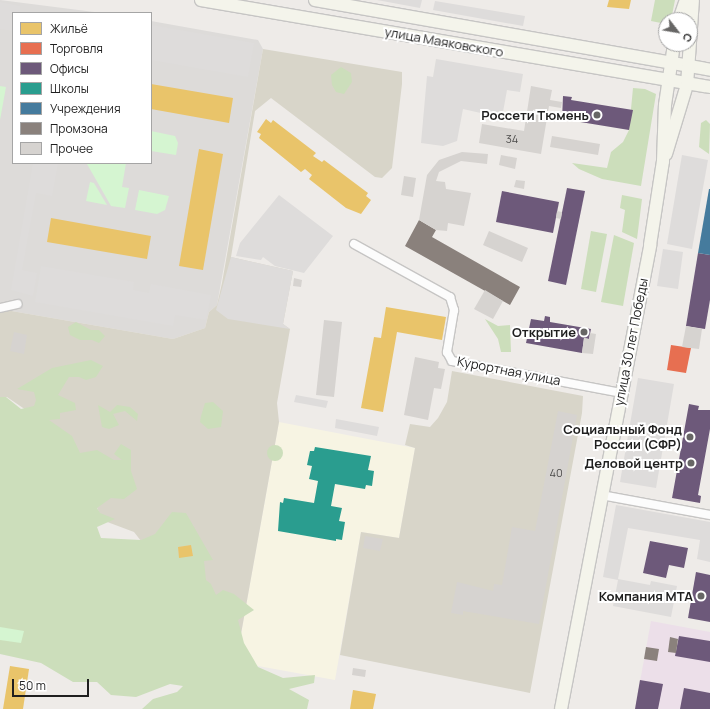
<!DOCTYPE html>
<meta charset="utf-8">
<style>
body{margin:0}
#map{position:relative;width:710px;height:709px;overflow:hidden;background:#eeebe8;font-family:Manrope,sans-serif}
div>[style]{position:absolute}
.residential>*{inset:0;background:#dddbd9}
.industrial>*{inset:0;background:#ecdfe9}
.education>*{inset:0;background:#f7f4e3}
.construction>*{inset:0;background:#d8d5c9}
.forest>*{inset:0;background:#ccdebb}
.round{border-radius:50%}
.park>*{inset:0;background:#d5f5d1}
.parking>*{inset:0;background:#dedcdb}
.homes>*{inset:0;background:#e9c46a}
.shops>*{inset:0;background:#e76f51}
.offices>*{inset:0;background:#6d597a}
.schools>*{inset:0;background:#2a9d8f}
.public>*{inset:0;background:#457b9d}
.industry>*{inset:0;background:#8a817c}
.building>*{inset:0;background:#d6d3d0}
.roads{filter:drop-shadow(1px 0 #c6c5c4) drop-shadow(-1px 0 #c6c5c4) drop-shadow(0 1px #c6c5c4) drop-shadow(0 -1px #c6c5c4)}
.minor>*{height:8px;margin:-4px;padding:0 4px;transform-origin:4px;border-radius:4px;background:#fcfcfc}
.secondary>*{height:12px;margin:-6px;padding:0 6px;transform-origin:6px;border-radius:6px;background:#f4f4eb}
.dots>*{width:11px;height:11px;translate:-50% -50%;box-sizing:border-box;border:2px solid #fff;border-radius:50%}
span{translate:-50% -50%;white-space:nowrap;text-align:center;line-height:1.15;-webkit-text-stroke:4px #fff;paint-order:stroke}
.number-label{font-size:11px;color:#4d4c4b}
.number-label span{-webkit-text-stroke-width:0}
.street-label{font-size:13px;color:#1f1f1f}
.poi-label{font-size:13px;color:#1f1f1f;font-weight:700}
.right{translate:-100% -50%;text-align:right}
.legend{position:absolute;left:12px;top:12px;width:140px;height:152px;box-sizing:border-box;background:#fff;border:1px solid #a5a5a5;margin:0;padding:5px 7px;list-style:none;font-size:12px;color:#1f1f1f}
.legend li{display:flex;align-items:center;gap:8px;height:20px}
.legend b{width:20px;border:1px solid #a5a5a5}
.north{position:absolute;left:658px;top:12px;width:40px;height:40px;box-sizing:border-box;background:#fff;border:1px solid #a5a5a5;border-radius:50%;rotate:121deg;font-size:11px;font-weight:700;line-height:16px;text-align:center;color:#1f1f1f}
.north::after{content:'';display:block;margin:auto;width:14px;height:18px;background:#676665;clip-path:polygon(50% 0,100% 100%,50% 72%,0 100%)}
.scale{position:absolute;left:12px;top:679px;width:77px;height:18px;box-sizing:border-box;border:2px solid #1f1f1f;border-top:0;padding-left:5px;font-size:12px;line-height:14px;white-space:nowrap;color:#1f1f1f;-webkit-text-stroke:3px #fff;paint-order:stroke}
</style>
<div id="map">
<div class="residential">
<i style="clip-path:polygon(0 0,102px 13px,13px 13px,13px 163px,151px 163px,151px 21px,258px 40px,263px 49px,217px 305px,209px 312px,205px 328px,173px 339px,0 309px)"></i>
</div>
<div class="industrial">
<i style="clip-path:polygon(651px 621px,710px 632px,710px 709px,635px 709px)"></i>
</div>
<div class="education">
<i style="clip-path:polygon(279px 422px,415px 448px,399px 538px,361px 532px,335px 680px,236px 662px)"></i>
</div>
<div class="construction">
<i style="clip-path:polygon(263px 49px,402px 72px,402px 84px,392px 168px,382px 178px,375px 177px,271px 98px,255px 111px,231px 257px,293px 271px,283px 324px,290px 329px,277px 403px,279px 422px,236px 662px,134px 532px,102px 520px,70px 440px,7px 397px,0 397px,0 309px,173px 339px,205px 328px,209px 312px,217px 305px,222px 283px)"></i>
<i style="clip-path:polygon(452px 371px,583px 396px,582px 413px,530px 693px,340px 655px,361px 532px,399px 538px,415px 448px,405px 445px,410px 424px,430px 427px,438px 418px,447px 402px)"></i>
</div>
<div class="forest">
<i style="clip-path:polygon(655px 0,675px 0,671px 20px,666px 20px,666px 24px,651px 21px)"></i>
<i style="clip-path:polygon(341px 67px,351px 73px,352px 82px,344px 94px,336px 92px,332px 85px,331px 75px)"></i>
<i style="clip-path:polygon(633px 88px,645px 89px,656px 94px,641px 186px,602px 179px,579px 169px,572px 163px,607px 168px,611px 152px,623px 142px,629px 130px)"></i>
<i style="clip-path:polygon(706px 120px,710px 124px,709px 154px,699px 147px,701px 123px)"></i>
<i style="clip-path:polygon(622px 195px,642px 199px,637px 239px,622px 232px,625px 210px,620px 208px)"></i>
<i style="clip-path:polygon(591px 231px,607px 234px,596px 292px,581px 289px)"></i>
<i style="clip-path:polygon(614px 235px,634px 243px,623px 306px,601px 302px)"></i>
<i style="clip-path:polygon(485px 319px,498px 326px,510px 325px,511px 352px,501px 352px,498px 339px)"></i>
<i style="clip-path:polygon(76px 322px,91px 330px,99px 330px,105px 336px,99px 343px,92px 340px,80px 340px,70px 335px,68px 327px)"></i>
<i style="clip-path:polygon(evenodd,91px 360px,103px 366px,96px 377px,86px 380px,79px 377px,69px 377px,58px 395px,75px 403px,76px 410px,60px 413px,60px 419px,49px 420px,72px 436px,80px 453px,97px 450px,114px 460px,122px 460px,114px 454px,121px 444px,131px 450px,131px 471px,137px 489px,124px 499px,111px 498px,97px 508px,100px 513px,115px 519px,97px 527px,101px 538px,141px 540px,155px 534px,172px 512px,186px 513px,213px 560px,204px 561px,206px 580px,211px 584px,216px 595px,223px 590px,234px 594px,254px 610px,238px 620px,244px 643px,258px 667px,283px 678px,315px 675px,314px 683px,289px 689px,309px 700px,307px 709px,142px 709px,153px 699px,177px 692px,183px 686px,170px 684px,136px 697px,111px 695px,97px 682px,73px 682px,41px 663px,0 654px,0 397px,6px 397px,21px 409px,34px 406px,36px 400px,34px 392px,17px 389px,52px 368px,91px 360px,191px 545px,193px 556px,179px 557px,178px 547px,191px 545px)"></i>
<i style="clip-path:polygon(213px 402px,223px 411px,221px 427px,208px 429px,200px 422px,201px 416px,205px 403px)"></i>
<i style="clip-path:polygon(98px 405px,110px 412px,117px 405px,130px 407px,138px 414px,137px 421px,125px 411px,113px 414px,119px 425px,109px 429px,102px 427px)"></i>
<i class="round" style="left:267px;top:445px;width:16px;height:16px"></i>
</div>
<div class="park">
<i style="clip-path:polygon(0 86px,6px 87px,0 120px)"></i>
<i style="clip-path:polygon(151px 131px,175px 136px,178px 143px,176px 155px,151px 151px)"></i>
<i style="clip-path:polygon(126px 163px,122px 187px,129px 188px,125px 208px,111px 206px,87px 164px)"></i>
<i style="clip-path:polygon(90px 182px,94px 183px,107px 205px,86px 201px)"></i>
<i style="clip-path:polygon(139px 190px,169px 196px,165px 210px,157px 214px,135px 210px)"></i>
<i style="clip-path:polygon(0 627px,24px 631px,21px 643px,0 640px)"></i>
</div>
<div class="parking">
<i style="clip-path:polygon(377px 0,422px 0,420px 8px)"></i>
<i style="clip-path:polygon(435px 1px,525px 16px,523px 26px,433px 10px)"></i>
<i style="clip-path:polygon(0 2px,20px 6px,20px 13px,13px 13px,13px 31px,0 29px)"></i>
<i style="clip-path:polygon(151px 25px,254px 43px,248px 77px,151px 60px)"></i>
<i style="clip-path:polygon(436px 59px,523px 74px,520px 92px,507px 90px,503px 112px,494px 116px,463px 109px,457px 141px,443px 146px,421px 143px,427px 76px,433px 77px)"></i>
<i style="clip-path:polygon(682px 155px,708px 160px,692px 249px,667px 244px)"></i>
<i style="clip-path:polygon(33px 163px,58px 163px,52px 196px,36px 193px,22px 270px,37px 273px,33px 296px,11px 290px)"></i>
<i style="clip-path:polygon(279px 195px,333px 236px,304px 273px,275px 266px,263px 257px,261px 260px,236px 256px,240px 243px)"></i>
<i style="clip-path:polygon(663px 249px,683px 252px,678px 289px,657px 286px)"></i>
<i style="clip-path:polygon(231px 257px,293px 271px,283px 324px,290px 329px,228px 319px,216px 310px)"></i>
<i style="clip-path:polygon(41px 266px,134px 282px,133px 290px,149px 293px,151px 284px,211px 295px,206px 320px,175px 315px,173px 326px,35px 302px)"></i>
<i style="clip-path:polygon(638px 378px,674px 384px,656px 488px,620px 482px)"></i>
<i style="clip-path:polygon(296px 395px,328px 401px,326px 408px,294px 402px)"></i>
<i style="clip-path:polygon(336px 419px,379px 427px,377px 436px,335px 428px)"></i>
<i style="clip-path:polygon(616px 505px,710px 522px,710px 562px,697px 559px,700px 540px,628px 528px,618px 579px,650px 585px,651px 581px,677px 586px,671px 617px,613px 606px,618px 580px,603px 577px)"></i>
</div>
<div class="homes">
<i style="clip-path:polygon(609px 0,631px 0,629px 9px,607px 7px)"></i>
<i style="clip-path:polygon(151px 84px,233px 98px,229px 123px,151px 109px)"></i>
<i style="clip-path:polygon(266px 119px,271px 123px,273px 120px,316px 153px,313px 156px,322px 162px,324px 160px,368px 193px,366px 196px,371px 200px,361px 214px,346px 208px,309px 179px,312px 175px,305px 169px,301px 172px,259px 138px,261px 134px,257px 132px)"></i>
<i style="clip-path:polygon(199px 149px,223px 154px,203px 270px,179px 266px)"></i>
<i style="clip-path:polygon(51px 218px,151px 236px,147px 259px,47px 242px)"></i>
<i style="clip-path:polygon(386px 307px,446px 317px,442px 340px,397px 332px,383px 412px,361px 408px,374px 337px,381px 338px)"></i>
<i style="clip-path:polygon(191px 545px,193px 556px,179px 558px,178px 547px)"></i>
<i style="clip-path:polygon(10px 666px,29px 669px,23px 709px,3px 709px)"></i>
<i style="clip-path:polygon(353px 690px,376px 694px,373px 709px,350px 709px)"></i>
</div>
<div class="shops">
<i style="clip-path:polygon(671px 345px,691px 348px,686px 373px,667px 370px)"></i>
</div>
<div class="offices">
<i style="clip-path:polygon(563px 96px,572px 97px,571px 100px,633px 110px,629px 130px,562px 119px)"></i>
<i style="clip-path:polygon(567px 188px,585px 191px,566px 285px,548px 281px)"></i>
<i style="clip-path:polygon(502px 191px,559px 202px,553px 233px,496px 222px)"></i>
<i style="clip-path:polygon(698px 253px,710px 255px,710px 300px,705px 329px,686px 326px)"></i>
<i style="clip-path:polygon(545px 316px,550px 317px,550px 322px,591px 329px,589px 339px,584px 338px,582px 353px,526px 343px,531px 319px,544px 321px)"></i>
<i style="clip-path:polygon(689px 404px,699px 406px,698px 410px,710px 410px,710px 429px,698px 495px,701px 496px,700px 503px,672px 498px)"></i>
<i style="clip-path:polygon(650px 541px,688px 548px,684px 568px,669px 565px,666px 578px,643px 573px)"></i>
<i style="clip-path:polygon(696px 572px,710px 575px,710px 622px,688px 618px)"></i>
<i style="clip-path:polygon(679px 636px,710px 641px,710px 662px,675px 656px)"></i>
<i style="clip-path:polygon(640px 680px,663px 684px,658px 709px,635px 709px)"></i>
<i style="clip-path:polygon(684px 688px,710px 693px,710px 709px,680px 709px)"></i>
</div>
<div class="schools">
<i style="clip-path:polygon(315px 447px,371px 456px,368px 470px,374px 471px,372px 486px,366px 485px,365px 489px,335px 484px,331px 506px,342px 508px,339px 521px,345px 522px,342px 540px,336px 539px,336px 541px,278px 531px,280px 502px,283px 503px,284px 498px,314px 503px,318px 481px,309px 479px,312px 466px,307px 465px,310px 451px,314px 451px)"></i>
</div>
<div class="public">
<i style="clip-path:polygon(709px 189px,710px 189px,710px 255px,698px 253px)"></i>
</div>
<div class="industry">
<i style="clip-path:polygon(419px 220px,436px 230px,432px 237px,520px 287px,510px 305px,405px 246px)"></i>
<i style="clip-path:polygon(670px 637px,678px 639px,676px 653px,668px 652px)"></i>
<i style="clip-path:polygon(646px 647px,659px 649px,657px 661px,644px 659px)"></i>
</div>
<div class="building">
<i style="clip-path:polygon(531px 86px,552px 90px,550px 100px,562px 102px,561px 108px,549px 106px,541px 154px,479px 143px,482px 124px,524px 131px)"></i>
<i style="clip-path:polygon(552px 136px,600px 144px,598px 155px,550px 147px)"></i>
<i style="clip-path:polygon(462px 152px,488px 154px,487px 164px,461px 161px,439px 172px,436px 181px,445px 182px,446px 189px,471px 193px,464px 226px,448px 223px,447px 231px,436px 230px,419px 220px,427px 175px,439px 160px)"></i>
<i style="clip-path:polygon(501px 155px,517px 158px,515px 169px,499px 165px)"></i>
<i style="clip-path:polygon(404px 176px,416px 178px,413px 197px,401px 195px)"></i>
<i style="clip-path:polygon(516px 180px,525px 181px,524px 189px,514px 187px)"></i>
<i style="clip-path:polygon(557px 211px,562px 212px,561px 219px,556px 218px)"></i>
<i style="clip-path:polygon(489px 231px,528px 248px,522px 262px,483px 245px)"></i>
<i style="clip-path:polygon(294px 278px,302px 280px,301px 287px,293px 286px)"></i>
<i style="clip-path:polygon(485px 290px,503px 301px,493px 319px,474px 309px)"></i>
<i style="clip-path:polygon(324px 320px,342px 322px,334px 397px,316px 395px)"></i>
<i style="clip-path:polygon(686px 326px,702px 329px,699px 349px,682px 347px)"></i>
<i style="clip-path:polygon(14px 332px,27px 335px,24px 354px,10px 351px)"></i>
<i style="clip-path:polygon(590px 333px,596px 334px,593px 354px,582px 353px,584px 338px,589px 339px)"></i>
<i style="clip-path:polygon(415px 357px,439px 362px,438px 368px,445px 369px,441px 389px,434px 388px,428px 420px,404px 415px)"></i>
<i style="clip-path:polygon(558px 411px,577px 415px,539px 624px,463px 611px,463px 615px,451px 613px,457px 582px,493px 591px,494px 584px,502px 585px,512px 527px,535px 531px)"></i>
<i style="clip-path:polygon(365px 536px,383px 539px,380px 551px,363px 548px)"></i>
<i style="clip-path:polygon(353px 668px,366px 670px,365px 677px,352px 675px)"></i>
</div>
<div class="roads">
<div class="minor">
<i style="left:354px;top:244px;width:110px;rotate:28.9deg"></i>
<i style="left:450px;top:297px;width:14px;rotate:73deg"></i>
<i style="left:454px;top:310px;width:43px;rotate:99.5deg"></i>
<i style="left:447px;top:352px;width:10px;rotate:61deg"></i>
<i style="left:452px;top:361px;width:172px;rotate:10.7deg"></i>
<i style="left:0;top:308px;width:18px;rotate:-13deg"></i>
<i style="left:601px;top:495px;width:111px;rotate:10.4deg"></i>
</div>
<div class="secondary">
<i style="left:201px;top:0;width:516px;rotate:9.7deg"></i>
<i style="left:315px;top:0;width:401px;rotate:10deg"></i>
<i style="left:679px;top:20px;width:21px;rotate:-71deg"></i>
<i style="left:666px;top:154px;width:72px;rotate:-73.1deg"></i>
<i style="left:687px;top:85px;width:85px;rotate:-86deg"></i>
<i style="left:561px;top:709px;width:472px;rotate:-79.1deg"></i>
<i style="left:650px;top:245px;width:85px;rotate:-81.2deg"></i>
<i style="left:663px;top:161px;width:56px;rotate:-88deg"></i>
<i style="left:665px;top:105px;width:62px;rotate:-81.6deg"></i>
</div>
</div>
<div class="dots">
<i style="left:597px;top:115px;background:#676665"></i>
<i style="left:584px;top:332px;background:#676665"></i>
<i style="left:690px;top:437px;background:#676665"></i>
<i style="left:691px;top:463px;background:#676665"></i>
<i style="left:701px;top:596px;background:#676665"></i>
</div>
<div class="number-label">
<span style="left:512px;top:139px">34</span>
<span style="left:556px;top:473px">40</span>
</div>
<div class="street-label">
<span style="left:444px;top:42px;rotate:10deg">улица Маяковского</span>
<span style="left:631px;top:342px;rotate:-79deg">улица 30 лет Победы</span>
<span style="left:509px;top:371px;rotate:11deg">Курортная улица</span>
</div>
<div class="poi-label">
<span class="right" style="left:589px;top:115px">Россети Тюмень</span>
<span class="right" style="left:576px;top:332px">Открытие</span>
<span class="right" style="left:682px;top:437px">Социальный Фонд<br>России (СФР)</span>
<span class="right" style="left:683px;top:463px">Деловой центр</span>
<span class="right" style="left:693px;top:596px">Компания MTA</span>
</div>
<ul class="legend">
<li><b style="height:11px;background:#e9c46a"></b>Жильё</li>
<li><b style="height:11px;background:#e76f51"></b>Торговля</li>
<li><b style="height:11px;background:#6d597a"></b>Офисы</li>
<li><b style="height:11px;background:#2a9d8f"></b>Школы</li>
<li><b style="height:11px;background:#457b9d"></b>Учреждения</li>
<li><b style="height:11px;background:#8a817c"></b>Промзона</li>
<li><b style="height:11px;background:#d6d3d0"></b>Прочее</li>
</ul>
<div class="north">С</div>
<div class="scale">50 m</div>
</div>
